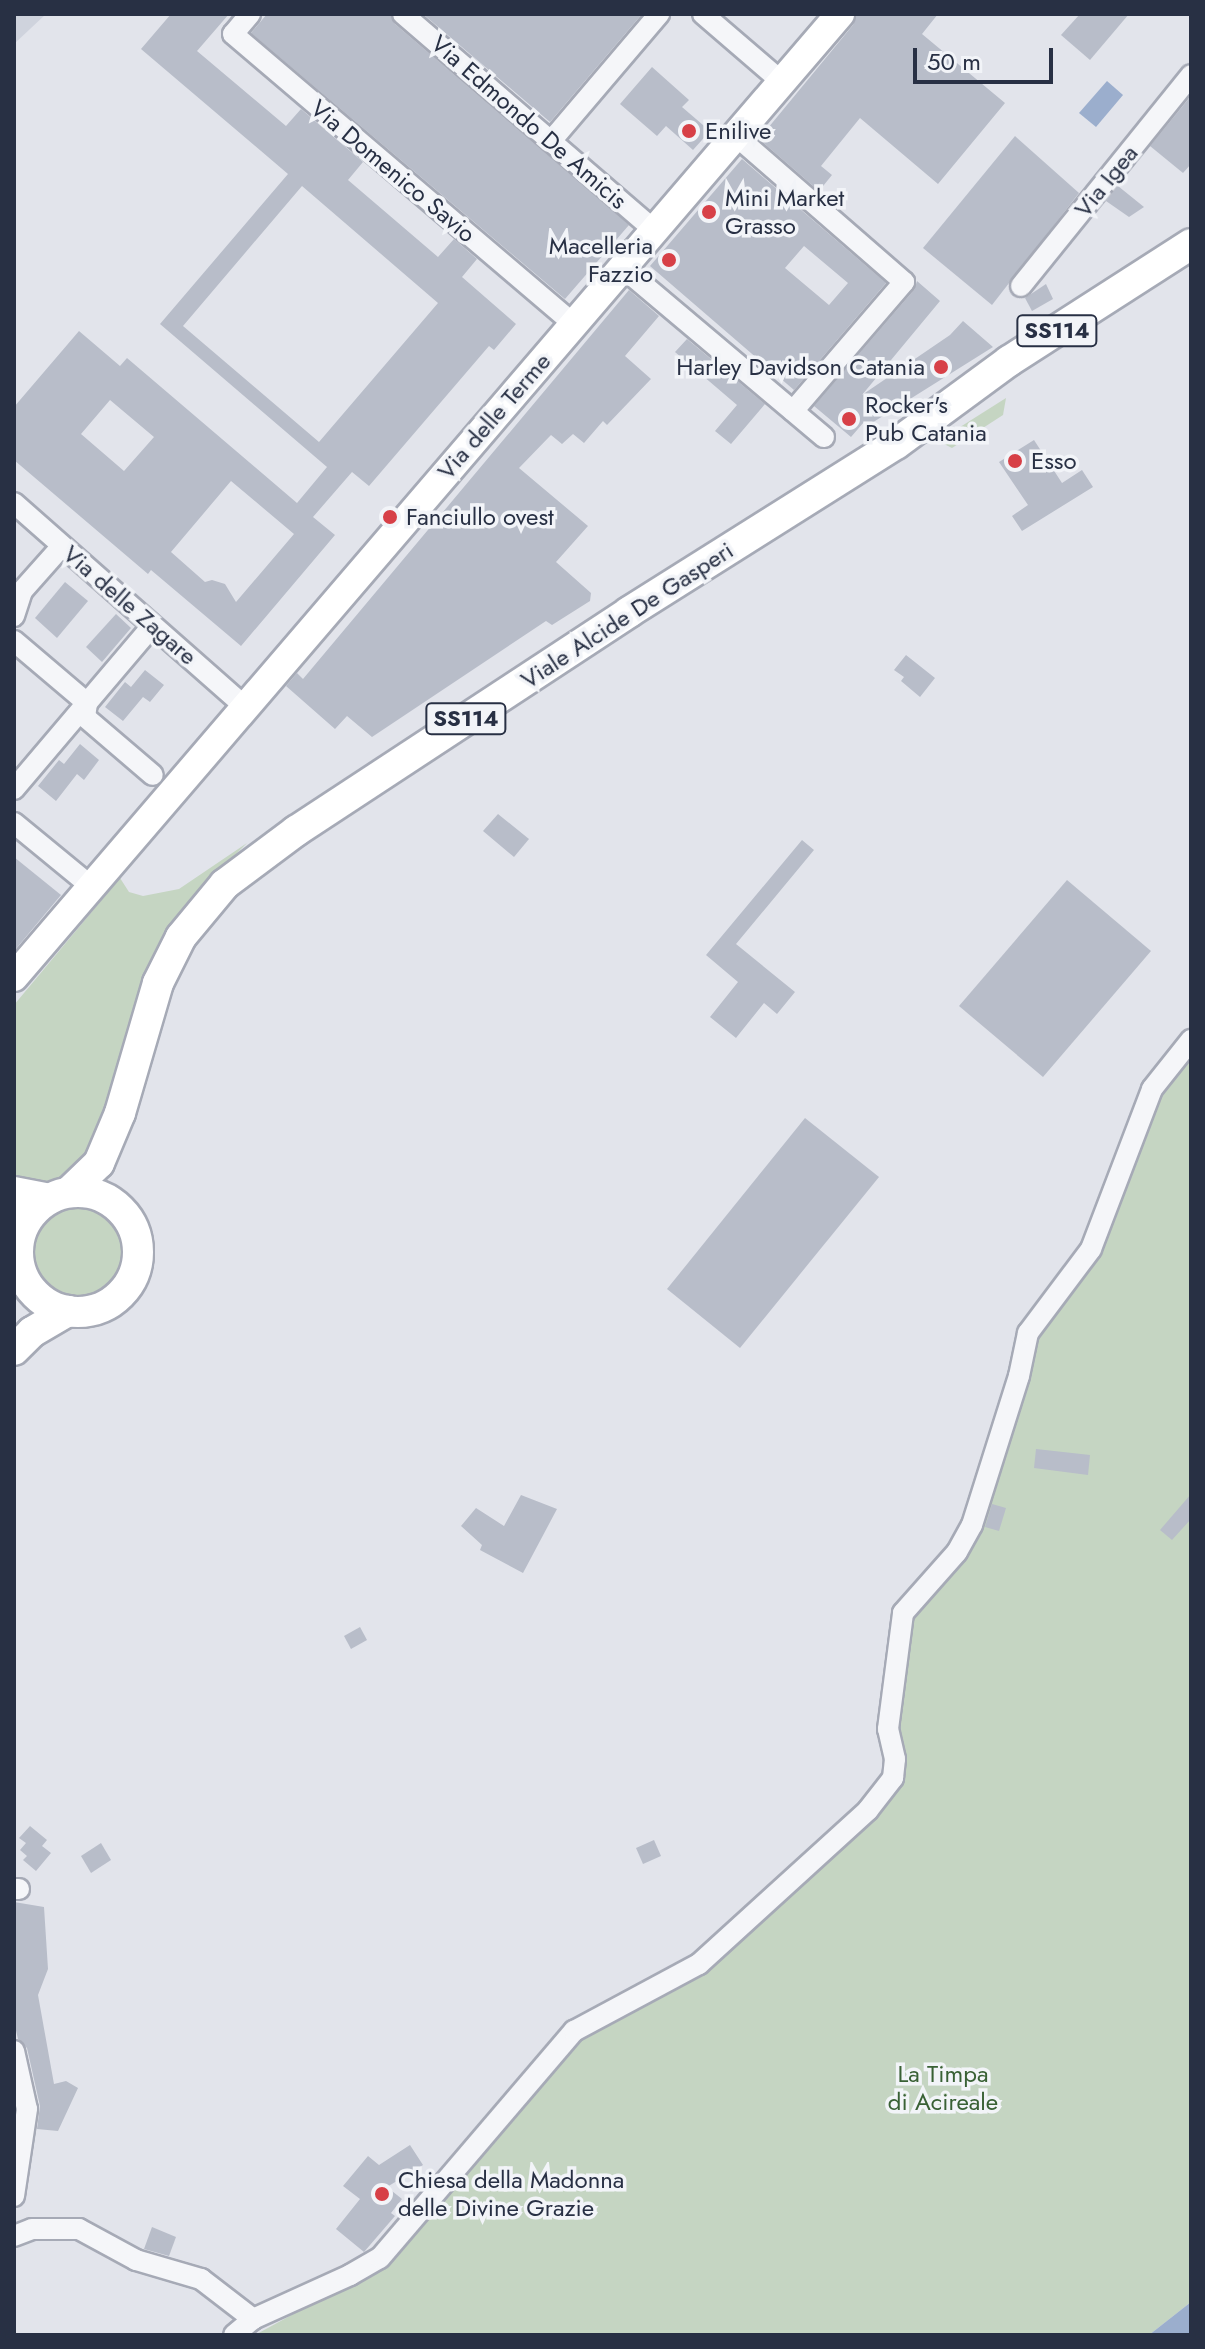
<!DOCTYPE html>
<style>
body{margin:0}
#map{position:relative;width:1205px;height:2349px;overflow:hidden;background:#e2e4eb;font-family:Jost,sans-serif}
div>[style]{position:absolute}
.built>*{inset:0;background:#cfd3dd}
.green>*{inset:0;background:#c5d5c2}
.round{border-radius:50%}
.water>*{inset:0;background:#9baecd}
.building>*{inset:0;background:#b8bdc9}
.roads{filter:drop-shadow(2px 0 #a6aab6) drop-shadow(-2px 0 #a6aab6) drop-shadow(0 2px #a6aab6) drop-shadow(0 -2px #a6aab6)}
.street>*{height:20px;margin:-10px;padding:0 10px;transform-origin:10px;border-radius:10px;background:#f5f6f9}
.secondary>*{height:28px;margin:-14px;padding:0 14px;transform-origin:14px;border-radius:14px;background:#fff}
.primary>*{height:30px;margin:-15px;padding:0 15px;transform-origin:15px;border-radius:15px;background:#fff}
.primary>.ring{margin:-15px;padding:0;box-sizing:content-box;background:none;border:30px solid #fff;border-radius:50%}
.dots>*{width:22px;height:22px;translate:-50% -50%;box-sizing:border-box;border:4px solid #f2f4f8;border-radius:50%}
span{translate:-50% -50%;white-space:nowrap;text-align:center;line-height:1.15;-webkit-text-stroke:7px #f2f4f8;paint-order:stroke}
.shield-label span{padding:2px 6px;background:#f2f4f8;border:2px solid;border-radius:6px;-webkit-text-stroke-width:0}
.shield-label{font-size:22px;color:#283044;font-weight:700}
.street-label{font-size:24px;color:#283044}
.poi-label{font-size:24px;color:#283044}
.left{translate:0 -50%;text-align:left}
.right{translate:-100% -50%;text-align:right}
.park-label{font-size:24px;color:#396135}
.frame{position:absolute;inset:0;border:16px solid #283044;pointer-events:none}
.scale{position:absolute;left:913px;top:48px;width:140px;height:36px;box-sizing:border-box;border:4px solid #283044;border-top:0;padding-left:10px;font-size:24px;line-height:28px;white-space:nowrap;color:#283044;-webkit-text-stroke:6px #f2f4f8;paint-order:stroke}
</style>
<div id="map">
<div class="built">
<i style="clip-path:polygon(14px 14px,46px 14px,14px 44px)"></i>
</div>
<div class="green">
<i style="clip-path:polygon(1006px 398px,1003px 415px,952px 448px,938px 441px)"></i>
<i style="clip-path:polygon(247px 843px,212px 878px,104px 1127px,76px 1178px,35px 1186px,14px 1179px,14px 1005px,120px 878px,129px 892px,143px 896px,179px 889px)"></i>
<i style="clip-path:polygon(1191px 1048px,1191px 2302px,1149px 2335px,255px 2335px,387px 2263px,464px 2167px,581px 2039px,706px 1969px,901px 1760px,898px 1712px,913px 1616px,966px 1555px,1034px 1336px,1090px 1261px,1158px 1095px)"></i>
<i class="round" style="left:27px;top:1202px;width:102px;height:102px"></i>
</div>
<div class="water">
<i style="clip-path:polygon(1107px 81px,1123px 95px,1096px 127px,1079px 113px)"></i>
<i style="clip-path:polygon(1191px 2302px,1191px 2335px,1149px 2335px)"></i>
</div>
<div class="building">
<i style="clip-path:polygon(evenodd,171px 14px,229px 14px,197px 51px,286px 126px,301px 109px,363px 162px,348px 180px,438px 257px,454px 239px,477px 259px,462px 277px,516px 324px,494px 350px,489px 346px,369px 486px,352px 472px,313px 517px,335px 535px,241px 646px,151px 570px,148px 574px,14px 460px,14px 407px,79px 331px,120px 366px,127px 358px,297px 503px,327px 467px,160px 324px,288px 174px,141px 49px,171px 14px,302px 186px,438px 303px,319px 442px,183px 326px,302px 186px,171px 14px,110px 400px,154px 437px,124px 471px,81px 434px,110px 400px,171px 14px,231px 481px,294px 534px,236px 602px,225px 584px,212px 580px,205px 582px,171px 552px,231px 481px)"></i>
<i style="clip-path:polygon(267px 14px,390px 14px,395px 24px,629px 225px,565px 299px,251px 33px)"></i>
<i style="clip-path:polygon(423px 14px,642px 14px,550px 122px)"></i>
<i style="clip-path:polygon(857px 14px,938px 14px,922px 34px,1005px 103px,938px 184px,860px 118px,821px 166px,832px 175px,819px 191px,759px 139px,853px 25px)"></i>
<i style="clip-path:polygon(1080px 14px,1129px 14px,1090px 60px,1061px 35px)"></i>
<i style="clip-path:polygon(652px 67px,689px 100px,682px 107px,710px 131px,693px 150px,666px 126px,657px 136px,620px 104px)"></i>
<i style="clip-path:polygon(1191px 96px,1191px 164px,1183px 173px,1150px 146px)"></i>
<i style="clip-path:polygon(1015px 136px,1079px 193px,992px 305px,923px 248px)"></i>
<i style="clip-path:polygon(evenodd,742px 159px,886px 283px,794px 390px,650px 266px,742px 159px,804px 246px,848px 283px,829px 305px,785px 268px,804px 246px)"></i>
<i style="clip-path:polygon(1118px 186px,1144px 207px,1129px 217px,1106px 201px)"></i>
<i style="clip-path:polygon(917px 281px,940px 301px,862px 395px,950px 335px,963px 321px,993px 347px,867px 426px,864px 422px,851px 437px,814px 406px,914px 290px)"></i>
<i style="clip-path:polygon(1046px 284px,1053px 299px,1032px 311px,1025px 298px)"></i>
<i style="clip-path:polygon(629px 290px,659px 316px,625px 356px,651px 379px,607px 425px,603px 421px,584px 443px,573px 434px,562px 444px,551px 435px,519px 468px,588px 526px,556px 562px,591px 593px,590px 601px,552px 625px,546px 621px,372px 737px,347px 716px,335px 729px,286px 686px,297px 673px,303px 679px)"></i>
<i style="clip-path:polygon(687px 339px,765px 404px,731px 444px,715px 431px,737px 405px,675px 352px)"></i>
<i style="clip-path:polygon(1034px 440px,1062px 483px,1082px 470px,1093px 487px,1022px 531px,1012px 516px,1028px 505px,999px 462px)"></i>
<i style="clip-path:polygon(65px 582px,88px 601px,57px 638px,35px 618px)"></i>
<i style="clip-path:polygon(116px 614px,131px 628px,102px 662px,86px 647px)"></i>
<i style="clip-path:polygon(906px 655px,935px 678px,920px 697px,901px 681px,904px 677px,894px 670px)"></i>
<i style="clip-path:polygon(145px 670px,164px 685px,150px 702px,143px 697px,123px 721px,105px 707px,125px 682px,131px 687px)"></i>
<i style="clip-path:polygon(80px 744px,99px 760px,84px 780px,77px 774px,56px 801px,38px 786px,59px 760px,64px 764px)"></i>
<i style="clip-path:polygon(498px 814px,529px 839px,514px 857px,483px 831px)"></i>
<i style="clip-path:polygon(802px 840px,814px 850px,736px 944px,795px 992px,777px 1014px,764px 1003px,736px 1038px,710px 1017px,738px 982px,706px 955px)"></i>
<i style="clip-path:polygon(14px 857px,61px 895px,14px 951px)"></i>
<i style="clip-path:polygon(1067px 880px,1151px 951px,1043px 1077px,959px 1006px)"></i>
<i style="clip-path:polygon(805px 1118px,879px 1177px,740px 1348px,667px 1289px)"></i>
<i style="clip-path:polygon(1036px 1449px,1090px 1455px,1088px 1475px,1034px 1468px)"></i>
<i style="clip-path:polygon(1191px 1494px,1191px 1519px,1172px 1540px,1160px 1530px)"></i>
<i style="clip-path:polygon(521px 1495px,557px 1509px,523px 1573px,480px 1550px,482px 1545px,461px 1526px,476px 1508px,504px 1526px)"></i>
<i style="clip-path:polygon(992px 1504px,1006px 1508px,999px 1531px,985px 1527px)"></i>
<i style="clip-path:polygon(360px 1627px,367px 1640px,351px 1649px,344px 1636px)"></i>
<i style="clip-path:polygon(30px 1826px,47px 1840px,42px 1846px,51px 1853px,36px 1871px,23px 1860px,27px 1856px,20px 1850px,26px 1843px,19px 1838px)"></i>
<i style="clip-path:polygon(654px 1840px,661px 1856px,643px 1864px,636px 1848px)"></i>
<i style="clip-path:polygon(101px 1843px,111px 1860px,91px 1873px,81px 1856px)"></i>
<i style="clip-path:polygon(14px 1902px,44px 1907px,48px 1969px,38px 1995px,54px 2084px,66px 2081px,78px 2088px,58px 2131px,37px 2129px,40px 2106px,27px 2048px,18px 2039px,14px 2022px)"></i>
<i style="clip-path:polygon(410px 2145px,423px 2165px,387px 2187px,402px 2199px,391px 2213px,395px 2216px,364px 2252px,336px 2229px,360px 2199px,343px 2186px,368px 2156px,379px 2165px)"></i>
<i style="clip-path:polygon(152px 2227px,176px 2237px,169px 2256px,144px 2249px)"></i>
</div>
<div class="roads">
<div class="street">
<i style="left:250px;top:14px;width:26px;rotate:130deg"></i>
<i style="left:233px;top:34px;width:448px;rotate:40.4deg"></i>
<i style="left:403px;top:14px;width:331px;rotate:40.7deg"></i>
<i style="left:703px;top:14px;width:103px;rotate:40.7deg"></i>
<i style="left:735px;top:135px;width:224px;rotate:41deg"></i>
<i style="left:904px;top:282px;width:170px;rotate:130.7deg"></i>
<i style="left:551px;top:141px;width:167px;rotate:-49.6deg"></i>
<i style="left:622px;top:267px;width:264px;rotate:40.1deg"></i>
<i style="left:1021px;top:286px;width:271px;rotate:-51.1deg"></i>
<i style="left:14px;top:503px;width:308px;rotate:41.4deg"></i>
<i style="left:14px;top:616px;width:26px;rotate:-72deg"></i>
<i style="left:22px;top:591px;width:60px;rotate:-48.4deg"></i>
<i style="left:14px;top:641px;width:96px;rotate:40.3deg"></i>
<i style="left:87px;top:703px;width:14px;rotate:98deg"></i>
<i style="left:85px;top:717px;width:89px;rotate:40.5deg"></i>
<i style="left:14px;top:789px;width:214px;rotate:-49.7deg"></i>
<i style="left:14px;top:823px;width:102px;rotate:39.4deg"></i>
<i style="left:14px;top:1889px;width:5px"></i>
<i style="left:14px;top:2051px;width:59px;rotate:77.4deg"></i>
<i style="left:27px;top:2109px;width:88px;rotate:98.5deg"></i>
<i style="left:14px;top:2236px;width:19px;rotate:-21deg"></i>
<i style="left:32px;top:2229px;width:47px"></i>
<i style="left:79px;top:2229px;width:65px;rotate:28.5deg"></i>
<i style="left:136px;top:2260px;width:68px;rotate:16.3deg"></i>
<i style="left:201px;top:2279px;width:66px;rotate:37.6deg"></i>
<i style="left:253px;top:2319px;width:107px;rotate:-24.4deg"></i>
<i style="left:350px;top:2275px;width:34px;rotate:-30deg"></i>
<i style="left:380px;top:2258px;width:299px;rotate:-49.5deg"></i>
<i style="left:574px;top:2031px;width:142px;rotate:-28.2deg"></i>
<i style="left:699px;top:1964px;width:229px;rotate:-42.3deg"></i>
<i style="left:868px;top:1810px;width:41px;rotate:-52deg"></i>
<i style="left:893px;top:1778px;width:19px;rotate:-84deg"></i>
<i style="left:895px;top:1759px;width:31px;rotate:-103deg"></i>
<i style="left:888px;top:1729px;width:117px;rotate:-82.6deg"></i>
<i style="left:903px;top:1613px;width:81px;rotate:-48.5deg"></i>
<i style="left:957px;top:1552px;width:31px;rotate:-61deg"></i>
<i style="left:972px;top:1525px;width:156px;rotate:-72.5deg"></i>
<i style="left:1019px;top:1376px;width:44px;rotate:-78.2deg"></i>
<i style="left:1028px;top:1333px;width:105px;rotate:-53.1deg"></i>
<i style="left:1091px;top:1249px;width:171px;rotate:-69.1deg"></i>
<i style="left:1152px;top:1089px;width:63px;rotate:-51.5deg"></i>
<i style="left:234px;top:2335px;width:25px;rotate:-40deg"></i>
</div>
<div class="secondary">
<i style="left:14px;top:977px;width:1269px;rotate:-49.38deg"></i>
<i style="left:14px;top:1191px;width:37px;rotate:11deg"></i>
<i style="left:14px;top:1218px;width:22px;rotate:80deg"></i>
</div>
<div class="primary">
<i style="left:70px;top:1191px;width:40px;rotate:-44deg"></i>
<i style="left:99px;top:1163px;width:54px;rotate:-67.2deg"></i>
<i style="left:120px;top:1113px;width:135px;rotate:-73.7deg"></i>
<i style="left:158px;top:983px;width:51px;rotate:-63.4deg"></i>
<i style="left:181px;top:937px;width:69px;rotate:-50.3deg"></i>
<i style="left:225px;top:884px;width:89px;rotate:-36.7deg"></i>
<i style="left:296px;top:831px;width:399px;rotate:-33.3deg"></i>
<i style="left:629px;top:612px;width:315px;rotate:-32.2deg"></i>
<i style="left:896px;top:444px;width:140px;rotate:-36.3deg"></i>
<i style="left:1009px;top:361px;width:216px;rotate:-32.7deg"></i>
<i class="ring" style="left:18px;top:1192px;width:90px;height:90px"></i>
<i style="left:14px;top:1350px;width:25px;rotate:-45deg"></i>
<i style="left:32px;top:1332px;width:42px;rotate:-30.3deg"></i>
</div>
</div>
<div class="dots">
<i style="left:689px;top:131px;background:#d74047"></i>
<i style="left:709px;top:212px;background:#d74047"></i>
<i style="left:669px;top:260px;background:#d74047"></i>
<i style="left:941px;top:367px;background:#d74047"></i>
<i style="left:849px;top:419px;background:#d74047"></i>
<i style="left:1015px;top:461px;background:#d74047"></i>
<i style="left:390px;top:517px;background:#d74047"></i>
<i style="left:382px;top:2194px;background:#d74047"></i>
</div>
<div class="shield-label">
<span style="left:1057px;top:331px">SS114</span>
<span style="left:466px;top:719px">SS114</span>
</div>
<div class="street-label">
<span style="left:529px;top:122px;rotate:41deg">Via Edmondo De Amicis</span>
<span style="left:393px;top:171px;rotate:40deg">Via Domenico Savio</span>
<span style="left:1106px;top:181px;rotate:-51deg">Via Igea</span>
<span style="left:494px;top:416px;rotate:-49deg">Via delle Terme</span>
<span style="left:130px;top:605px;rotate:41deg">Via delle Zagare</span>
<span style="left:627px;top:615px;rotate:-33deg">Viale Alcide De Gasperi</span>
</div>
<div class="poi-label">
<span class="left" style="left:705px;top:131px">Enilive</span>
<span class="left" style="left:725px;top:212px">Mini Market<br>Grasso</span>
<span class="right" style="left:653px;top:260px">Macelleria<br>Fazzio</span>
<span class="right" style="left:925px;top:367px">Harley Davidson Catania</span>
<span class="left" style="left:865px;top:419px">Rocker's<br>Pub Catania</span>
<span class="left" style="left:1031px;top:461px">Esso</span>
<span class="left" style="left:406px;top:517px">Fanciullo ovest</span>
<span class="left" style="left:398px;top:2194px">Chiesa della Madonna<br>delle Divine Grazie</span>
</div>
<div class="park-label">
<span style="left:943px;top:2088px">La Timpa<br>di Acireale</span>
</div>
<div class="frame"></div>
<div class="scale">50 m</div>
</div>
